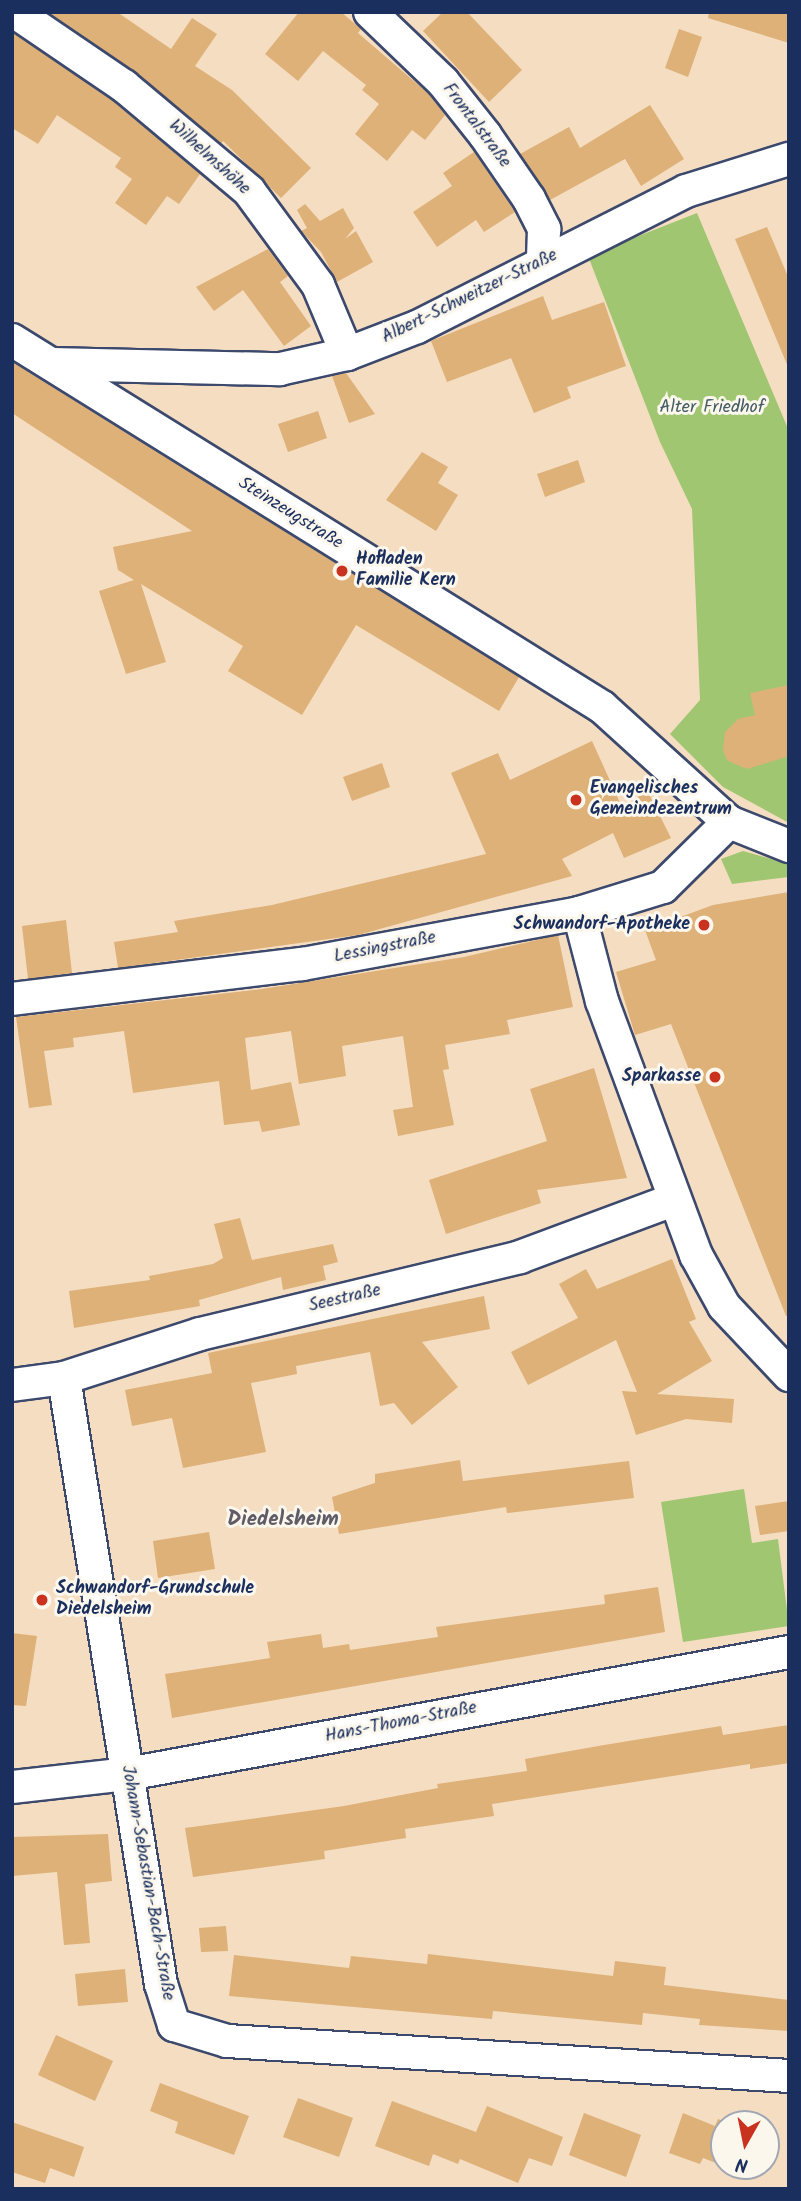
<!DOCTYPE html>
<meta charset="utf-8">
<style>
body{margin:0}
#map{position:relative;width:801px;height:2201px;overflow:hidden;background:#f5ddc2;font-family:Kalam,sans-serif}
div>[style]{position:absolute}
.green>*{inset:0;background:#a1c671}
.building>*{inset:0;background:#ddb177}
.roads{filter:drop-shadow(2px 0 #3c496d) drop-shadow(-2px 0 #3c496d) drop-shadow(0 2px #3c496d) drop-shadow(0 -2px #3c496d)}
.minor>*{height:32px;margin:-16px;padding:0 16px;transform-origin:16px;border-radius:16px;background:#fff}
.dots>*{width:19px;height:19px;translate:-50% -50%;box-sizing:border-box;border:4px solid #fbf7ec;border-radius:50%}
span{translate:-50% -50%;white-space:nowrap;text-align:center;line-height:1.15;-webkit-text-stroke:6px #fbf7ec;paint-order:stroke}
.street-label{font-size:18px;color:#1b2f5e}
.park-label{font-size:18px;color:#435c64}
.poi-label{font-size:18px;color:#1b2f5e;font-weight:700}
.left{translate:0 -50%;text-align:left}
.right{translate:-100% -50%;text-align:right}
.quarter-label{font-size:21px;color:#5f5c67;font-weight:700}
.frame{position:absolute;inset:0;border:14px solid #1b2f5e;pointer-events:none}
.north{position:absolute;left:710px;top:2110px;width:70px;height:70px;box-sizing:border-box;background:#fbf7ec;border:2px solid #a1a7b3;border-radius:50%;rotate:189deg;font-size:19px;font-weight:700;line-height:28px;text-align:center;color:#1b2f5e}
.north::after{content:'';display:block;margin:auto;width:24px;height:32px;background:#c8321e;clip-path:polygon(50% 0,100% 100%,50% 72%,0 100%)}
</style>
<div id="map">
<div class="green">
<i style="clip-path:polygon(697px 213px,789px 431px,789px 823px,723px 787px,670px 734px,700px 700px,692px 509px,660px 442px,588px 256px)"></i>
<i style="clip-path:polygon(743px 851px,789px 864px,789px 877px,732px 884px,721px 859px)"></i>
<i style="clip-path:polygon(744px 1489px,752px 1543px,778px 1539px,789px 1626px,683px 1642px,661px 1502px)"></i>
</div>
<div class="building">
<i style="clip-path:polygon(48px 12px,117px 12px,171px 49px,192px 18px,217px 34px,195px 66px,232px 90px,311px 168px,281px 198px,223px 141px,221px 144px,134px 71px)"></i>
<i style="clip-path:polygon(299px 12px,341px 12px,361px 29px,358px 33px,429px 94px,445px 115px,425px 140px,412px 130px,387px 161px,355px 134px,379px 104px,362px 90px,366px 85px,323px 51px,298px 81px,265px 54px)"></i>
<i style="clip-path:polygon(443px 12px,467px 12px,522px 70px,489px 102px,423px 31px)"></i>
<i style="clip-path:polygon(709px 12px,789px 12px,789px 43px,708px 18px)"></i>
<i style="clip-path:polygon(679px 29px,702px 37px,688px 77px,665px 68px)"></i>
<i style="clip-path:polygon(12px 32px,113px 101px,200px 174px,179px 204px,167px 196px,146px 225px,115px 203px,132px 179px,115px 167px,121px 158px,57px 115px,38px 144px,12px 128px)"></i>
<i style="clip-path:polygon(650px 105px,684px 159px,641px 186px,625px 159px,550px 200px,520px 154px,569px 127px,580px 148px)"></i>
<i style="clip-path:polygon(474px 152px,515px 212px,484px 232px,476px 220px,437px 247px,413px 212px,452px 186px,443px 173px)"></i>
<i style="clip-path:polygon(305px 204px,320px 221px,343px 208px,354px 228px,345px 239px,356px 231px,373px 262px,337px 282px,321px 252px,301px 231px,307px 228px,297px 210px)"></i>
<i style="clip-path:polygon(767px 227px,789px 279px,788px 367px,735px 239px)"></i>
<i style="clip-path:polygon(268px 249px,288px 276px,280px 282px,311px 326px,284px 346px,243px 290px,214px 311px,196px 287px)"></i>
<i style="clip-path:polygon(543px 296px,552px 320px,604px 302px,626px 366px,567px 387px,571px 398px,534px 413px,511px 358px,447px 382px,431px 341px)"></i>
<i style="clip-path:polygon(12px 362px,519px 677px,499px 711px,356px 625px,302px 715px,228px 671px,243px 646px,141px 584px,166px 662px,126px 674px,99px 591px,134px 580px,118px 570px,113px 547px,192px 531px,12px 413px)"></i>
<i style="clip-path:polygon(346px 373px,375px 414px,349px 423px,332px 376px)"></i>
<i style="clip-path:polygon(318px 411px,327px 438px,288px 452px,278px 424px)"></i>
<i style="clip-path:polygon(422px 452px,448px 467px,438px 483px,458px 495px,436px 531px,386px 500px)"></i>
<i style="clip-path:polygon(578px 460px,585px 482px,545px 497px,537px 474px)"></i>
<i style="clip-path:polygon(789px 685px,789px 756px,747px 769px,728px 761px,723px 751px,725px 732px,738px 719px,755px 715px,750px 693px)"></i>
<i style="clip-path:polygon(592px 741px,621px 805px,648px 792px,671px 838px,624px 858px,613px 833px,562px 859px,572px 876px,358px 935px,118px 968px,114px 942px,178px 932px,174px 921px,272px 905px,486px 854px,451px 773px,498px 753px,510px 780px)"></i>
<i style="clip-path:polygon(382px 763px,390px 787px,352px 801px,343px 777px)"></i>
<i style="clip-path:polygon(789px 892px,789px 1316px,786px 1316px,671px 1024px,635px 1035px,616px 972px,656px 960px,645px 930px,713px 905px)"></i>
<i style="clip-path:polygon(66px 920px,72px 973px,28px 979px,22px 926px)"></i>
<i style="clip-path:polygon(558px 935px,573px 1007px,507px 1020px,510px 1034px,445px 1045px,449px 1069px,443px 1070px,454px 1125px,398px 1136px,393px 1110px,413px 1107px,403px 1036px,342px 1046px,346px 1076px,299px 1084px,291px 1031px,245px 1038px,251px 1090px,291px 1082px,300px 1125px,262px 1132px,259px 1121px,224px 1125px,219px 1081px,133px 1093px,124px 1031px,73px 1038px,74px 1047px,44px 1051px,52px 1105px,29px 1108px,16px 1017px,262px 989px,464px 957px)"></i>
<i style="clip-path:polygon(594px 1068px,627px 1178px,537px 1190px,541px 1203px,446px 1234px,429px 1180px,547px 1141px,530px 1089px)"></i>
<i style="clip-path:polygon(240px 1218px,252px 1260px,333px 1244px,338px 1262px,323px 1266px,326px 1280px,283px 1290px,281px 1277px,199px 1300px,200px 1306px,74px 1328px,69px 1291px,150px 1280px,149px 1276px,213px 1264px,223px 1258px,214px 1224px)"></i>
<i style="clip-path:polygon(672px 1259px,696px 1319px,689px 1322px,712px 1361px,657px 1394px,734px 1399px,732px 1423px,686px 1419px,636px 1435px,622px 1391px,637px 1392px,616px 1340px,528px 1385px,511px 1352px,578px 1318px,559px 1284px,586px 1269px,597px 1289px)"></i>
<i style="clip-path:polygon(484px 1296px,490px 1329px,422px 1342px,458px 1387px,412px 1425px,394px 1403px,380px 1406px,370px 1352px,296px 1366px,297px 1374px,251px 1383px,266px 1452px,183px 1468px,172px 1418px,132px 1426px,125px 1390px,212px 1373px,208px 1353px)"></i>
<i style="clip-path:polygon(460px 1460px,463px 1481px,629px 1461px,634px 1498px,507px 1513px,506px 1507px,339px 1534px,332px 1497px,375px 1483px,375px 1474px)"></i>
<i style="clip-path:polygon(789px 1501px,789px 1531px,760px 1535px,755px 1506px)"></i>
<i style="clip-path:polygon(209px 1532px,215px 1569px,158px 1578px,153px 1541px)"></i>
<i style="clip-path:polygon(658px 1587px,665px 1632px,172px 1718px,165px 1674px,270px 1658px,267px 1642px,321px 1634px,323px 1648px,349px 1644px,350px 1650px,438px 1637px,436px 1627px,605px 1604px,604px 1595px)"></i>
<i style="clip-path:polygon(12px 1633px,37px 1636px,26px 1706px,12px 1705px)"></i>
<i style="clip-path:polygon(789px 1725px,789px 1763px,750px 1769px,750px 1764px,492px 1804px,494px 1816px,405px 1829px,406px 1838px,324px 1851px,325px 1859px,193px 1877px,185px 1828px,344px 1806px,438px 1788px,437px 1784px,527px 1771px,525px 1759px,604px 1745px,721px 1726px,723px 1735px)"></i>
<i style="clip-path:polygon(108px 1834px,112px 1881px,85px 1884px,90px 1943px,64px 1945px,57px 1872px,12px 1876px,12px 1837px)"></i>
<i style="clip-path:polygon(226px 1926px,228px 1951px,201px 1952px,199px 1928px)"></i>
<i style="clip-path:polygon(428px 1954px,613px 1976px,615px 1961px,666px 1967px,664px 1985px,789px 2000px,789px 2031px,699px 2025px,700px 2019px,643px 2013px,642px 2025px,493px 2011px,492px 2019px,229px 1996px,234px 1955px,349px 1968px,351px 1956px,427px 1964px)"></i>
<i style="clip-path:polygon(125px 1969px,128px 2002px,78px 2006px,75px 1974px)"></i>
<i style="clip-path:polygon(56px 2035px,113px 2061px,95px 2101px,38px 2075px)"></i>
<i style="clip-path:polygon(160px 2083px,249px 2116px,234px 2155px,175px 2133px,178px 2122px,150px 2111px)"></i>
<i style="clip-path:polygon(298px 2098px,353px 2118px,339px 2157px,283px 2137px)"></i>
<i style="clip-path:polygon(392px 2101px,476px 2132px,487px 2106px,563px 2137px,552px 2166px,529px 2158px,518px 2183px,460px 2159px,458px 2164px,433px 2154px,429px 2166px,375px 2146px)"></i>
<i style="clip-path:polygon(584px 2113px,641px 2135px,626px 2177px,569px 2155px)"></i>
<i style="clip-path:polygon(683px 2113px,715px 2126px,718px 2119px,732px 2124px,724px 2124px,724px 2166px,703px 2158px,700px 2164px,669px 2153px)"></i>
<i style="clip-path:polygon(12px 2122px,84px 2147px,74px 2177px,50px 2168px,45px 2183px,12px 2172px)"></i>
</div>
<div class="roads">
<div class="minor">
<i style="left:15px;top:12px;width:132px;rotate:34.2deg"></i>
<i style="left:124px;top:86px;width:163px;rotate:40deg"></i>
<i style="left:249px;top:191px;width:117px;rotate:53.7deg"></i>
<i style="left:318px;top:285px;width:75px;rotate:67.2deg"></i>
<i style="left:370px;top:12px;width:101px;rotate:43.8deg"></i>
<i style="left:443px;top:82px;width:68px;rotate:51.6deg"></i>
<i style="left:485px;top:135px;width:78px;rotate:55.5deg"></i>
<i style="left:529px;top:199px;width:34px;rotate:63deg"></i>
<i style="left:544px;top:229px;width:33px;rotate:92deg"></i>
<i style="left:12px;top:340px;width:695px;rotate:31.88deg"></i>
<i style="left:602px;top:707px;width:171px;rotate:42.2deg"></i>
<i style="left:729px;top:822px;width:65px;rotate:21.8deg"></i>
<i style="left:52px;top:364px;width:228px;rotate:1.3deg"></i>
<i style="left:280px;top:369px;width:69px;rotate:-12.6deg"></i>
<i style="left:347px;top:354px;width:75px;rotate:-21.1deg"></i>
<i style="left:417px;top:327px;width:301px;rotate:-26.8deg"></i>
<i style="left:686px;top:191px;width:108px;rotate:-17.3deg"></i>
<i style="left:579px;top:913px;width:91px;rotate:75.4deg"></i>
<i style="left:602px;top:1001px;width:271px;rotate:69.7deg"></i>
<i style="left:696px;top:1255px;width:58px;rotate:61.2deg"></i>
<i style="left:724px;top:1306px;width:95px;rotate:46.7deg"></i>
<i style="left:12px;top:999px;width:292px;rotate:-6.9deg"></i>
<i style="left:302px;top:964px;width:282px;rotate:-10.4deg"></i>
<i style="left:579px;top:913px;width:88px;rotate:-17.2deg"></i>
<i style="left:663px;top:887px;width:93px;rotate:-44.6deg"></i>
<i style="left:64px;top:1378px;width:614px;rotate:80.91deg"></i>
<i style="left:161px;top:1984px;width:43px;rotate:72.4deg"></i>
<i style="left:174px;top:2025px;width:55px;rotate:16.8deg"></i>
<i style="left:227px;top:2041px;width:563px;rotate:3.56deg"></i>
<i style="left:12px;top:1385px;width:52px;rotate:-7.7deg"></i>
<i style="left:64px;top:1378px;width:143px;rotate:-17.9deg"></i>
<i style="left:200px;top:1334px;width:329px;rotate:-13.5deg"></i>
<i style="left:520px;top:1257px;width:163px;rotate:-20.4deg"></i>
<i style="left:12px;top:1787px;width:117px;rotate:-6.4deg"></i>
<i style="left:128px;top:1774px;width:672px;rotate:-10.46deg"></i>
</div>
</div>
<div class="dots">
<i style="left:342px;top:571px;background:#c8321e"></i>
<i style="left:576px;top:800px;background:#c8321e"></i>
<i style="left:704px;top:925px;background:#c8321e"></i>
<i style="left:715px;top:1077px;background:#c8321e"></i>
<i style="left:42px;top:1600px;background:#c8321e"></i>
</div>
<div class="street-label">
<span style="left:476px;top:126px;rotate:53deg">Frontalstraße</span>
<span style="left:209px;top:158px;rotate:42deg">Wilhelmshöhe</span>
<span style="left:470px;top:297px;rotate:-26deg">Albert-Schweitzer-Straße</span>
<span style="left:290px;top:514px;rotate:32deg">Steinzeugstraße</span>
<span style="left:385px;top:948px;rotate:-11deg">Lessingstraße</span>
<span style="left:345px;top:1299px;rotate:-13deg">Seestraße</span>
<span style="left:401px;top:1723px;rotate:-11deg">Hans-Thoma-Straße</span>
<span style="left:147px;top:1883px;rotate:80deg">Johann-Sebastian-Bach-Straße</span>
</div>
<div class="park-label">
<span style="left:712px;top:408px">Alter Friedhof</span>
</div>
<div class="poi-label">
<span class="left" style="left:356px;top:571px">Hofladen<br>Familie Kern</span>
<span class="left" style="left:590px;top:800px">Evangelisches<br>Gemeindezentrum</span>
<span class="right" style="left:690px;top:925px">Schwandorf-Apotheke</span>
<span class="right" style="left:701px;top:1077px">Sparkasse</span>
<span class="left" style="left:56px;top:1600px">Schwandorf-Grundschule<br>Diedelsheim</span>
</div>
<div class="quarter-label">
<span style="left:283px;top:1520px">Diedelsheim</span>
</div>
<div class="frame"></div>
<div class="north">N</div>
</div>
